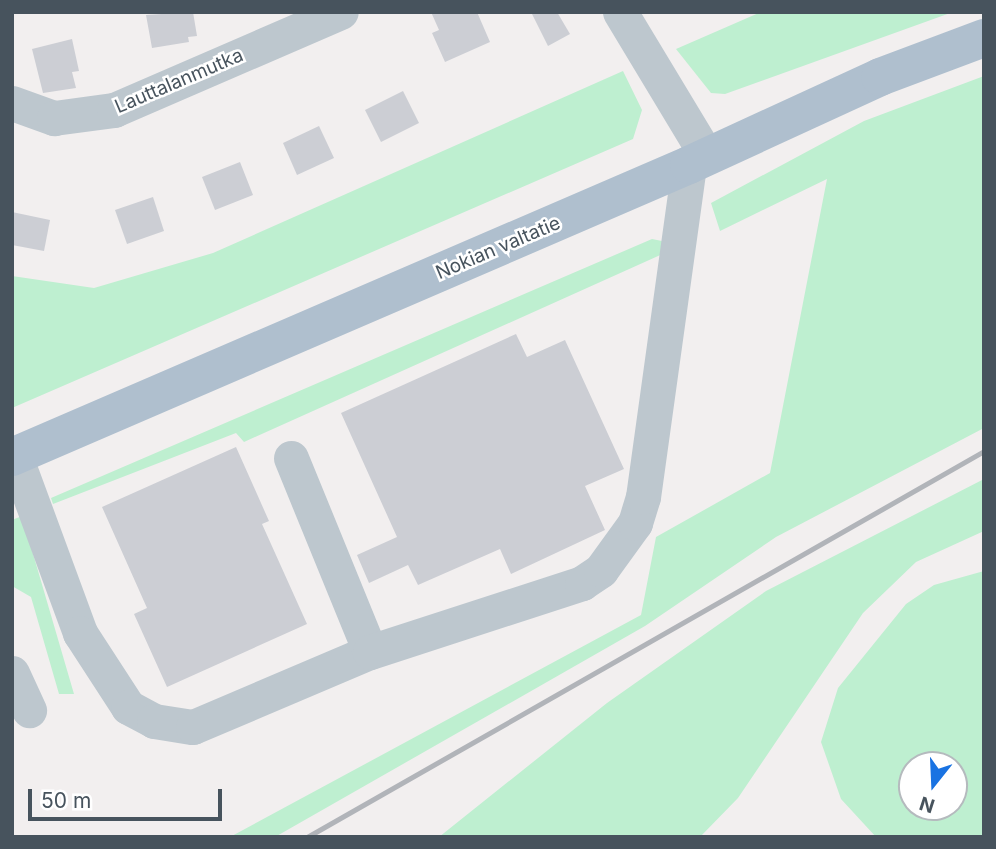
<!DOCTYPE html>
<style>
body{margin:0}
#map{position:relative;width:996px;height:849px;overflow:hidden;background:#f2efef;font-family:Inter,sans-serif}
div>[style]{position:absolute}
.green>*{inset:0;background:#beefd0}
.building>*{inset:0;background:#ccced4}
.minor>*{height:35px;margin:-17.5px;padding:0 17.5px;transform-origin:17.5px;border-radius:17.5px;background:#bdc7ce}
.major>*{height:38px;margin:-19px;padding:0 19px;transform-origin:19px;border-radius:19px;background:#afbfce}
.rail>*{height:5px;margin:-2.5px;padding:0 2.5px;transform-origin:2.5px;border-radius:2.5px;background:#b1b4b9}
span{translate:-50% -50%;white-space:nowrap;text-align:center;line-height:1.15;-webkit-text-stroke:5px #fff;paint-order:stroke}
.street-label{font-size:19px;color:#47535d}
.frame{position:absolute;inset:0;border:14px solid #47535d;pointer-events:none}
.north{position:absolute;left:898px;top:751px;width:70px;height:70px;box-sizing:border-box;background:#fff;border:2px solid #b5babe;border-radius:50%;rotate:198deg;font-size:19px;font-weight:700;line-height:28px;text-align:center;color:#47535d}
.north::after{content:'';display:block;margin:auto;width:24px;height:32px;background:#1973e2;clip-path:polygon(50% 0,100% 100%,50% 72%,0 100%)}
.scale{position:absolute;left:28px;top:789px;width:194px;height:32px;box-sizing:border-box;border:4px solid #47535d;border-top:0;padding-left:9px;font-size:21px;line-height:24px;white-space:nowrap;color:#47535d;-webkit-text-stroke:5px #fff;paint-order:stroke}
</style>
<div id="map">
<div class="green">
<i style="clip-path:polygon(761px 12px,953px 12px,725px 94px,711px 93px,676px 49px)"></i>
<i style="clip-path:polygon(623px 71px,642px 110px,633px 139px,12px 408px,12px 276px,94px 288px,213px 253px)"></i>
<i style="clip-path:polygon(984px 76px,984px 428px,776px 537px,645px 626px,275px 837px,230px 837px,641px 615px,656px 537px,770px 473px,827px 179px,720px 231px,711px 203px,864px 121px)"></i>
<i style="clip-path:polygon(652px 239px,662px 241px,667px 252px,244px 442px,236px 433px,53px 504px,51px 498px)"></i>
<i style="clip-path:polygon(984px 479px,984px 531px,916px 562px,863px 613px,738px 798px,700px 837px,439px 837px,607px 703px,766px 591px)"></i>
<i style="clip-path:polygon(22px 516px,74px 694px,59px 694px,31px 597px,12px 586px,12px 520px)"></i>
<i style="clip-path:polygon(evenodd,984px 571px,984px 837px,876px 837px,841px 799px,821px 742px,838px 688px,906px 604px,934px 585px,984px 571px,912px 765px,954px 765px,954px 807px,912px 807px,912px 765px)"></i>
</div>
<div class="building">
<i style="clip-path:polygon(193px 12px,197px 36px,188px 37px,189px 42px,152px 48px,146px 15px)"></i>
<i style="clip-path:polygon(431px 12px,477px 12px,490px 42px,445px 62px,432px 33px,439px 30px)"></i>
<i style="clip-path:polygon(531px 12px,557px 12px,570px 34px,548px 46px)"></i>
<i style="clip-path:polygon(72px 39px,79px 71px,72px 72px,76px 88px,43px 93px,32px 49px)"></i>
<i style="clip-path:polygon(403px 91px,419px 123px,381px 142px,365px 110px)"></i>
<i style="clip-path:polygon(319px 126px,334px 158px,297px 175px,283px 143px)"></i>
<i style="clip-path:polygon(240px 162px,253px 195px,215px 210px,202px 177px)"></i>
<i style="clip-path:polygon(153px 197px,164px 231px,127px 244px,115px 210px)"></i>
<i style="clip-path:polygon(12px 212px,50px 220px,44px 251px,12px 245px)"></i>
<i style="clip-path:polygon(516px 334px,527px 357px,565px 340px,624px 469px,585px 486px,605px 530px,511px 574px,500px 549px,418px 585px,408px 565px,369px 583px,357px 555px,397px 537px,341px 413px)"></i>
<i style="clip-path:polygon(236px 447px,269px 521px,262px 524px,307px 624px,167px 687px,134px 614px,147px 608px,102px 507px)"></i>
</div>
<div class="minor">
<i style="left:620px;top:12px;width:168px;rotate:58.9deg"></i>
<i style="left:12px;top:103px;width:45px;rotate:19.7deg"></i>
<i style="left:54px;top:118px;width:61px;rotate:-7.6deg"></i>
<i style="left:114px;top:110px;width:247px;rotate:-23.4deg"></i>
<i style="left:15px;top:456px;width:189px;rotate:69.8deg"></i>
<i style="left:80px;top:633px;width:88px;rotate:57deg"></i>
<i style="left:128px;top:707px;width:30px;rotate:28deg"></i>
<i style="left:154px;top:721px;width:39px;rotate:9deg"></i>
<i style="left:193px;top:727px;width:192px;rotate:-23deg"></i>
<i style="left:291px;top:458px;width:209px;rotate:67.8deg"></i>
<i style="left:370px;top:652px;width:223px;rotate:-18deg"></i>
<i style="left:582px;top:583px;width:23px;rotate:-34deg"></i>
<i style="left:601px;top:570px;width:58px;rotate:-54.1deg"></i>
<i style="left:635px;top:523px;width:27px;rotate:-73deg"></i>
<i style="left:643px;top:497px;width:335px;rotate:-82.1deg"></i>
<i style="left:12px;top:673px;width:41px;rotate:65.3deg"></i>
</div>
<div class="major">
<i style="left:12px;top:457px;width:737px;rotate:-23.33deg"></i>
<i style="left:689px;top:165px;width:210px;rotate:-24.7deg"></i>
<i style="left:880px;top:77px;width:111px;rotate:-20.6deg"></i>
</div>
<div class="rail">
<i style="left:307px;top:837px;width:779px;rotate:-29.69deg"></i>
</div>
<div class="street-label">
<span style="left:179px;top:81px;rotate:-23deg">Lauttalanmutka</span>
<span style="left:498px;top:248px;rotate:-23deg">Nokian valtatie</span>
</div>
<div class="frame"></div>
<div class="north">N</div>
<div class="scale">50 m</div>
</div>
